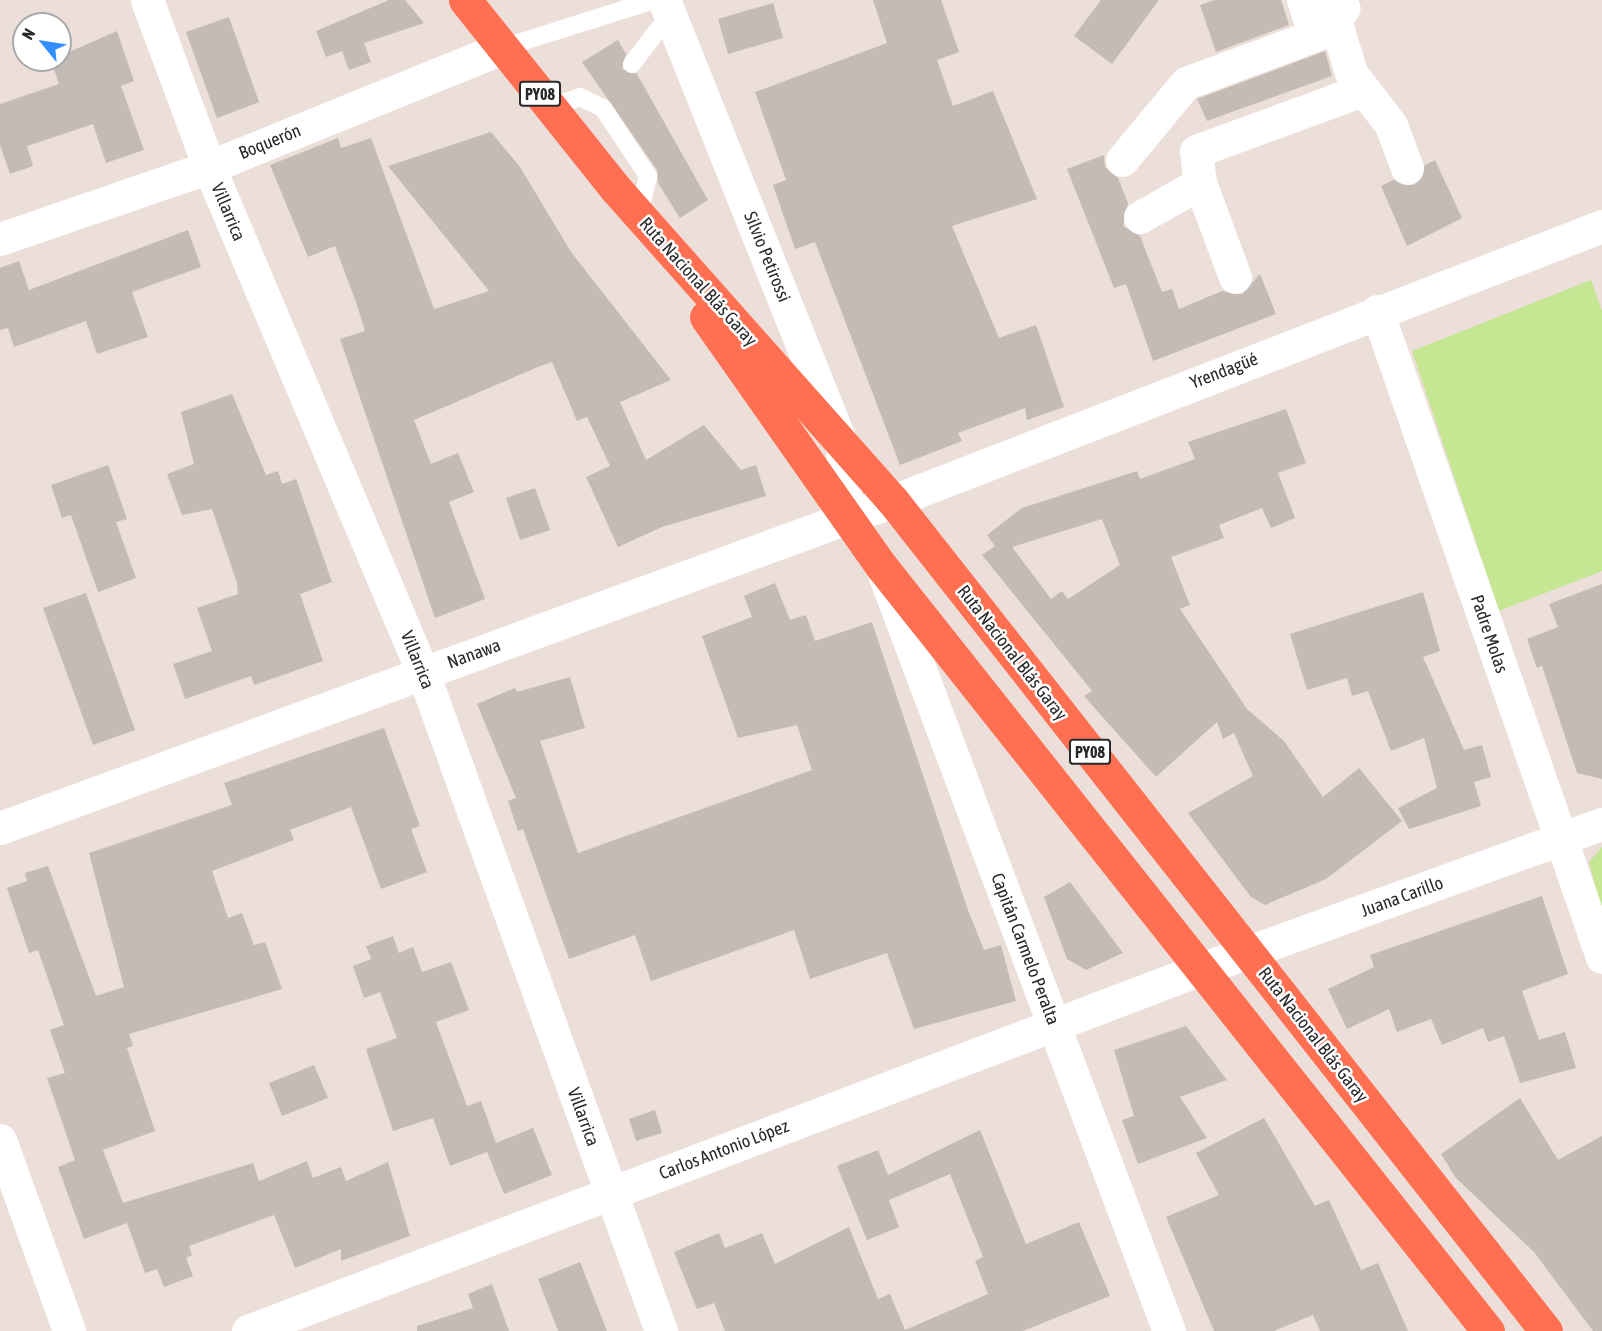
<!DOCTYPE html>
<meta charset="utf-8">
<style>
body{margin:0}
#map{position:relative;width:1602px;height:1331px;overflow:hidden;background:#ecdfd9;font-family:"Asap Condensed",sans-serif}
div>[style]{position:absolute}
.green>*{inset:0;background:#c5e693}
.building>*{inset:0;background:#c4bbb5}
.lane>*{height:18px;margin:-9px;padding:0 9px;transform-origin:9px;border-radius:9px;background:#fff}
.street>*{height:33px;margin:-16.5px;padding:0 16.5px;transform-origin:16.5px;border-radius:16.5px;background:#fff}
.highway>*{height:33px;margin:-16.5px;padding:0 16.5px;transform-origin:16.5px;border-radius:16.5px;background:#ff6f51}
span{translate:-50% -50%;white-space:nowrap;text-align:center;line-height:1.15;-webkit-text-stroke:5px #fff;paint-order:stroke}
.shield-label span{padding:2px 4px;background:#fff;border:2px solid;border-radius:4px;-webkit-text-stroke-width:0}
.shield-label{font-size:16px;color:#292929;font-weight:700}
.street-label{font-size:18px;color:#292929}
.north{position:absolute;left:12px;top:12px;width:60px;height:60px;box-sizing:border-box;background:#fff;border:2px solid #a9a9a9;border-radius:50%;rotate:300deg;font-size:16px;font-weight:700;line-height:24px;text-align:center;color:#292929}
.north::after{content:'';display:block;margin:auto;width:21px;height:27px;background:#338fff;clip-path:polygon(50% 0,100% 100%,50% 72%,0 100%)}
</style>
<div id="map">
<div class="green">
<i style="clip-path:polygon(1591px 280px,1602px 311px,1602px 571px,1499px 611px,1412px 351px)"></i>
<i style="clip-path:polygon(1602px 847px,1602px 913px,1589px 862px)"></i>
</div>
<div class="building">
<i style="clip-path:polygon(389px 0,405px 0,424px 23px,364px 43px,371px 62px,349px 70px,342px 51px,326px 57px,316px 31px)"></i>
<i style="clip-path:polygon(873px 0,941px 0,959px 52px,937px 60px,953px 106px,993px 91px,1037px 199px,952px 226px,999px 338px,1036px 325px,1064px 407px,1027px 420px,1025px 408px,958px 433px,962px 441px,900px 465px,815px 242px,795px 249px,773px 185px,786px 180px,755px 92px,887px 43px)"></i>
<i style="clip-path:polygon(1101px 0,1159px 0,1112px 64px,1074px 36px)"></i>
<i style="clip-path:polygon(1215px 0,1281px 0,1289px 25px,1216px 52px,1200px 5px)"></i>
<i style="clip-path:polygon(773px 3px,783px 38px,728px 54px,718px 19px)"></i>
<i style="clip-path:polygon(229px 17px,259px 102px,217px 118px,186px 32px)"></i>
<i style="clip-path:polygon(117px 31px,134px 81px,121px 86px,144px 150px,106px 163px,93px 124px,27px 146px,33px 166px,10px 174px,0 145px,0 104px,59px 84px,51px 60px)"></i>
<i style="clip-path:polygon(618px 40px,626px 54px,622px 69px,637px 74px,708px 200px,680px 218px,658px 183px,657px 170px,582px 62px)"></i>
<i style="clip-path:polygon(1325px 51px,1332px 76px,1207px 121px,1197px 99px)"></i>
<i style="clip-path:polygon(491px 132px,520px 167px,571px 252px,671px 380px,620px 402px,646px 460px,704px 425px,741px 470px,756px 465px,766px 496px,662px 527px,618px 547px,586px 477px,610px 466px,587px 417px,577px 421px,552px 362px,538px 367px,414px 420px,431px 464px,458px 453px,474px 492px,449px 502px,485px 599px,435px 618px,340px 339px,365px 331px,357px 305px,335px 246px,308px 257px,270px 165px,338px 138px,341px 148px,371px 138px,434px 309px,489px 291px,388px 166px)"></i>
<i style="clip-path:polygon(1104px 155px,1105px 167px,1118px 178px,1128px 203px,1123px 226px,1140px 236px,1162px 292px,1172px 289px,1179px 309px,1222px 291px,1242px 294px,1260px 274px,1276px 314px,1153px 361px,1126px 284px,1114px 288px,1067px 169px)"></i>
<i style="clip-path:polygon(1435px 160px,1462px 218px,1407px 246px,1381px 186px,1393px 180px,1414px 185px,1425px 165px)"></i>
<i style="clip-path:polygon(188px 230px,201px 267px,132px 292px,148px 337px,97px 354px,86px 321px,14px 347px,8px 328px,0 330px,0 268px,19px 261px,29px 290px)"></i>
<i style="clip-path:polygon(232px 394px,266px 475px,278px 471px,282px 484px,296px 479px,332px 582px,300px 594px,323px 661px,254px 685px,251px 676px,185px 699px,173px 664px,212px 651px,197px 608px,238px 594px,237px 583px,212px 509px,182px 515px,167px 474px,194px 464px,181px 412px)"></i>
<i style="clip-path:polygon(evenodd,1286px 409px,1306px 463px,1278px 473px,1295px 518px,1271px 528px,1262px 508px,1219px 525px,1224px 538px,1171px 557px,1190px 605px,1180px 609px,1247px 709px,1284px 741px,1323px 797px,1359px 768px,1402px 821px,1326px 879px,1265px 905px,1251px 897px,1188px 813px,1253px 776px,1234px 733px,1223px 739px,1217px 722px,1156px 777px,1084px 696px,1092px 691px,982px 555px,995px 546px,987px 535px,1022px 508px,1137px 471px,1140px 479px,1195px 459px,1188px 442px,1286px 409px,1102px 519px,1120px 565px,1068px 599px,1062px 591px,1051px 599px,1012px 547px,1102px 519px)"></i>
<i style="clip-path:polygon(108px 465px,127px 519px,116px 522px,136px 578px,98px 592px,71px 515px,62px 518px,51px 485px)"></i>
<i style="clip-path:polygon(535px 488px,550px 530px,520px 540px,506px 498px)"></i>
<i style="clip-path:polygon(775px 583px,790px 620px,806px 615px,815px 641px,872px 622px,968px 910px,984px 950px,1001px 945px,1016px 1001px,914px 1029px,887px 953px,810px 979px,794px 930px,651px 981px,635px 935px,569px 959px,523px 829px,518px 831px,508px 801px,516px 798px,477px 704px,515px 688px,517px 692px,570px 677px,585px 728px,540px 741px,578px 853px,812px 770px,797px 725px,738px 738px,702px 636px,752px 617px,744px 596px)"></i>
<i style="clip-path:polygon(1602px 584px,1602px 779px,1577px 773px,1542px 666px,1537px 668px,1527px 639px,1558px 627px,1549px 604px)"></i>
<i style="clip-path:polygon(1423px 592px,1440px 651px,1423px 657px,1464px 750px,1482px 745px,1491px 777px,1474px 782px,1481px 806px,1409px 829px,1398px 808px,1437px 788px,1424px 738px,1391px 751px,1368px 691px,1352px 696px,1347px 678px,1307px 690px,1290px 634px)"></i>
<i style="clip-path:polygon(86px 593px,135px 730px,93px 745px,43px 608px)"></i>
<i style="clip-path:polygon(384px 728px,420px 826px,411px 829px,427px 872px,381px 889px,351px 807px,290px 830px,294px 840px,212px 871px,228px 918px,242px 913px,254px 945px,265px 942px,282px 989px,129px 1034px,133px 1046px,127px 1048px,155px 1131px,103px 1150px,123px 1203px,253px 1163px,259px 1181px,307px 1161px,313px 1178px,341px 1167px,346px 1181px,388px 1162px,410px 1236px,341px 1261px,341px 1249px,295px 1268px,274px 1215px,189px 1246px,192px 1255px,186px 1258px,193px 1276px,164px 1287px,157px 1269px,145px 1273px,127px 1223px,84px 1239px,58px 1167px,75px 1160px,47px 1078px,65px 1073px,50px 1030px,64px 1025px,38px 950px,29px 953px,7px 888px,27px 881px,25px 873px,48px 866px,96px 996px,124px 987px,89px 853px,232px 805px,224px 783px)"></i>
<i style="clip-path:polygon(1070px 882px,1123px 953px,1086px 970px,1067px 959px,1044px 897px)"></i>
<i style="clip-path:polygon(1542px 896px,1568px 974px,1522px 991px,1539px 1040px,1565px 1032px,1576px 1068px,1520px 1083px,1504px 1036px,1488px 1042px,1483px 1028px,1442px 1045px,1431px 1019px,1397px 1032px,1389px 1009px,1347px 1029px,1328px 989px,1374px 967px,1370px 955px)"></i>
<i style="clip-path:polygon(393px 936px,399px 953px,413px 947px,422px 972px,451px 962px,469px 1010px,436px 1022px,467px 1106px,481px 1101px,496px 1143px,533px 1128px,552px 1175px,504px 1194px,487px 1152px,450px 1166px,433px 1118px,393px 1131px,366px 1049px,397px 1038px,380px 992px,364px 998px,353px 966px,371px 959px,366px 946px)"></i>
<i style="clip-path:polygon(1186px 1026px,1227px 1080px,1180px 1097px,1207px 1138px,1138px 1164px,1122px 1120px,1134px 1116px,1114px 1050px)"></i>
<i style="clip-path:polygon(314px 1065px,328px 1098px,282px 1116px,269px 1083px)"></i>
<i style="clip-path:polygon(1520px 1098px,1558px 1160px,1602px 1136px,1602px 1331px,1593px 1331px,1534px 1252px,1456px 1178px,1441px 1154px)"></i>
<i style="clip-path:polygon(655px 1110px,662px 1133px,636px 1141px,629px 1119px)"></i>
<i style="clip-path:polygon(1264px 1118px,1315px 1206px,1329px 1200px,1361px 1270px,1378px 1263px,1408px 1331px,1320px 1331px,1313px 1315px,1274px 1331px,1214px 1331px,1166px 1217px,1219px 1195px,1196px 1153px)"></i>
<i style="clip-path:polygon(980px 1130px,1026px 1244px,1079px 1222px,1110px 1296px,1023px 1331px,725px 1331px,714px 1303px,697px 1309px,674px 1252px,719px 1233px,725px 1248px,762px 1233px,775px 1264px,849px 1227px,878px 1299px,890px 1294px,905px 1330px,988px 1294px,975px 1261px,983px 1257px,950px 1174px,889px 1200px,899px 1227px,867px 1240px,837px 1166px,878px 1150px,888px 1175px)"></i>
<i style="clip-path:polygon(580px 1262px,607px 1331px,558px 1331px,538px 1279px)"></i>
<i style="clip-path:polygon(492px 1284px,509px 1331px,417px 1331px,417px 1326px,473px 1308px,468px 1294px)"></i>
</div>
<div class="lane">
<i style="left:502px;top:48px;width:159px;rotate:-17.5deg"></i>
<i style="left:632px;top:64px;width:63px;rotate:-52.8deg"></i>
<i style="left:550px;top:107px;width:32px;rotate:-18deg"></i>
<i style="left:580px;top:97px;width:25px;rotate:26deg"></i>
<i style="left:603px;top:108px;width:82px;rotate:56.5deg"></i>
<i style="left:648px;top:176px;width:39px;rotate:103deg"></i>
</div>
<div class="street">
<i style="left:147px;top:0;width:178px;rotate:69.6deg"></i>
<i style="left:209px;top:167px;width:549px;rotate:67.08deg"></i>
<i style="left:423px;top:673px;width:700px;rotate:70.11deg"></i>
<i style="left:664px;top:0;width:479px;rotate:68.2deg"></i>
<i style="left:842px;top:445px;width:73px;rotate:86.1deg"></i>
<i style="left:1303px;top:0;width:22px;rotate:72deg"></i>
<i style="left:1310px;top:21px;width:36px;rotate:-21deg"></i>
<i style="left:1333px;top:13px;width:63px;rotate:73.3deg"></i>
<i style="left:1351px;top:73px;width:66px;rotate:52.4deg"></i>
<i style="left:1391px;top:125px;width:46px;rotate:69.6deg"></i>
<i style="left:1122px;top:160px;width:100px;rotate:-50.3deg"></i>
<i style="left:1186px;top:83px;width:161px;rotate:-20.3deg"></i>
<i style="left:1140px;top:217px;width:69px;rotate:-29.5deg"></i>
<i style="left:0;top:239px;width:221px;rotate:-19deg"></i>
<i style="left:209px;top:167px;width:316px;rotate:-22.1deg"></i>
<i style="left:1235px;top:277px;width:100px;rotate:-110.4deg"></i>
<i style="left:1200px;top:183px;width:32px;rotate:-97deg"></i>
<i style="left:1196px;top:151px;width:175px;rotate:-20.1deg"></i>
<i style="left:1377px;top:311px;width:684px;rotate:70.8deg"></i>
<i style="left:884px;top:574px;width:809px;rotate:69.37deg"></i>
<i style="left:0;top:828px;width:951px;rotate:-20.11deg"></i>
<i style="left:893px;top:501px;width:760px;rotate:-21.2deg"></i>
<i style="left:0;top:1140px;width:203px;rotate:70.1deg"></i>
<i style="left:248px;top:1331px;width:1019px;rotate:-20.8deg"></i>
<i style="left:1201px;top:969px;width:426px;rotate:-19.9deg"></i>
</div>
<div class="highway">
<i style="left:465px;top:0;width:241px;rotate:51.4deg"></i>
<i style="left:615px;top:188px;width:419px;rotate:48.4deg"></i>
<i style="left:893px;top:501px;width:1056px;rotate:51.81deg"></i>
<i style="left:706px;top:317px;width:306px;rotate:54.9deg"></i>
<i style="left:882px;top:567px;width:975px;rotate:51.58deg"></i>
</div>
<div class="shield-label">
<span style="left:540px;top:94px">PY08</span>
<span style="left:1090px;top:752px">PY08</span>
</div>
<div class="street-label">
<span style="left:270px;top:142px;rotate:-22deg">Boquerón</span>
<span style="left:228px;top:212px;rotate:67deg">Villarrica</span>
<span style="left:767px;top:257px;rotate:68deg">Silvio Petirossi</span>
<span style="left:698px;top:282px;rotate:48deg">Ruta Nacional Blás Garay</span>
<span style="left:1224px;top:371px;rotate:-21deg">Yrendagüé</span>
<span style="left:1489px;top:634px;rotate:71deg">Padre Molas</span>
<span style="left:1012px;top:653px;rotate:52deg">Ruta Nacional Blás Garay</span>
<span style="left:474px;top:654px;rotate:-20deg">Nanawa</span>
<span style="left:417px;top:660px;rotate:68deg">Villarrica</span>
<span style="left:1402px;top:897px;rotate:-20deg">Juana Carillo</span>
<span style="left:1025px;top:949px;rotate:69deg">Capitán Carmelo Peralta</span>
<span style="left:1313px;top:1035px;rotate:52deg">Ruta Nacional Blás Garay</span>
<span style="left:583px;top:1117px;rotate:70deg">Villarrica</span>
<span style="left:724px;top:1150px;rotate:-21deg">Carlos Antonio López</span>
</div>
<div class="north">N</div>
</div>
